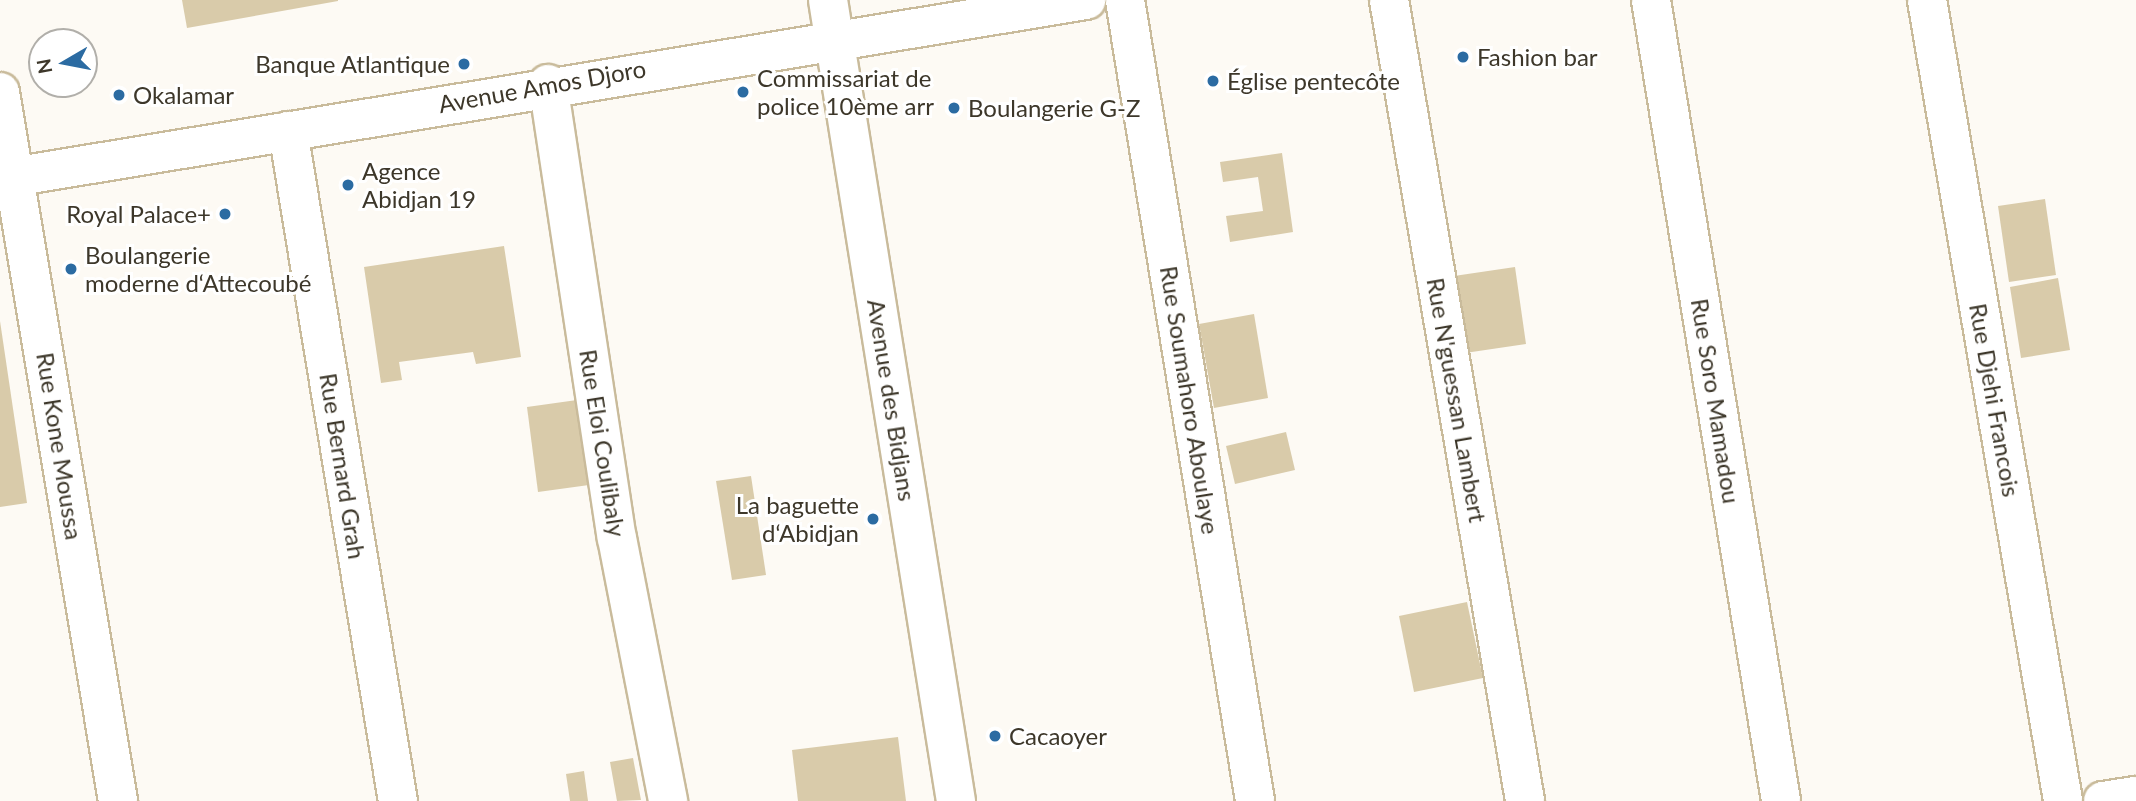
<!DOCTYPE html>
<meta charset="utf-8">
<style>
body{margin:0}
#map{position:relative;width:2136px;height:801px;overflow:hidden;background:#fdfaf4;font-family:Lato,sans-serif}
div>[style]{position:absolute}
.building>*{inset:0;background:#d9cbaa}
.roads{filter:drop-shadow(2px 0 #c9bb9b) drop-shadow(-2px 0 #c9bb9b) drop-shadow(0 2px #c9bb9b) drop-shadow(0 -2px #c9bb9b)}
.street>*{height:38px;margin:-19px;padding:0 19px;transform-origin:19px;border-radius:19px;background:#fff}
.secondary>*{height:38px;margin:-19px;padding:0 19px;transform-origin:19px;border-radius:19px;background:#fff}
.dots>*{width:19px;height:19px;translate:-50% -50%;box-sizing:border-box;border:4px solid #fff;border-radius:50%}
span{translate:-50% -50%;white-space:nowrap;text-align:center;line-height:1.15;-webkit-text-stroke:6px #fff;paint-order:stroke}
.poi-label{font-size:24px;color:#3d372a}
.left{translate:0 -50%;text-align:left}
.right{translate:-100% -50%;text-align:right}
.street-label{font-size:24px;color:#3d372a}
.north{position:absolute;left:28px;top:28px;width:70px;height:70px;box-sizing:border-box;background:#fff;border:2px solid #b1afaa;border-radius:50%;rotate:260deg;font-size:19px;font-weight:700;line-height:28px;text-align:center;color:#3d372a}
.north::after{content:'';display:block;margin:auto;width:24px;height:32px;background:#2b6ba2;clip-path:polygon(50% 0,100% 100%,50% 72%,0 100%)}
</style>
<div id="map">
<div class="building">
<i style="clip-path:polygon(182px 0,338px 0,338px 1px,187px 28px)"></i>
<i style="clip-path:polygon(1282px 153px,1293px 232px,1230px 242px,1226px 216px,1263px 211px,1258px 177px,1223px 182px,1220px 162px)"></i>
<i style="clip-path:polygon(2045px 199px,2056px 275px,2009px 282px,1998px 206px)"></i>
<i style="clip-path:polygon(504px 246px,521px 357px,476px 364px,473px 352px,399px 362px,402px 380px,381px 383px,364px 267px)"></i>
<i style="clip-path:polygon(1515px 267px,1526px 344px,1465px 353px,1454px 276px)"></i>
<i style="clip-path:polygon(2058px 278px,2070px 350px,2021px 358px,2010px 287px)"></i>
<i style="clip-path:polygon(1254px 314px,1268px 398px,1214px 408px,1199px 324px)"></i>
<i style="clip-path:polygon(0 321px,27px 503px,0 507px)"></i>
<i style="clip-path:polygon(577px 400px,589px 485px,538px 492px,527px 407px)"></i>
<i style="clip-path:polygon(1286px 432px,1295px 470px,1235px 484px,1226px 446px)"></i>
<i style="clip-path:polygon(751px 476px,766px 575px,732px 580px,716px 481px)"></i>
<i style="clip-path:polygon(1467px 602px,1483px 678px,1414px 692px,1399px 616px)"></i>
<i style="clip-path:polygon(898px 737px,906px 801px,798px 801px,792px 750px)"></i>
<i style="clip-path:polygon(633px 758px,641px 800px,617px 801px,610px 762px)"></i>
<i style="clip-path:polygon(584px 771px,588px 801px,570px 801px,566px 774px)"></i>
</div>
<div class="roads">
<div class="street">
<i style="left:828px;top:0;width:37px;rotate:81deg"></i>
<i style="left:1125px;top:0;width:811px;rotate:80.78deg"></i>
<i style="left:1389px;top:0;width:812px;rotate:80.36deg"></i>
<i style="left:1651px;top:0;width:811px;rotate:80.78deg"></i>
<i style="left:1927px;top:0;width:812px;rotate:80.36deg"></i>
<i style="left:548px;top:84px;width:459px;rotate:81.4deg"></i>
<i style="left:617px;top:538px;width:268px;rotate:79deg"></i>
<i style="left:0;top:92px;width:719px;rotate:80.55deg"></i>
<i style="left:288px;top:131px;width:679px;rotate:80.68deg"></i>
</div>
<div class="secondary">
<i style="left:834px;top:37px;width:774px;rotate:80.93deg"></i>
<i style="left:0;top:179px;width:1101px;rotate:-9.36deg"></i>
<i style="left:2103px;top:801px;width:33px;rotate:-9deg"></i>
</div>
</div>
<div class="dots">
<i style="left:1463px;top:57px;background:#2b6ba2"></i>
<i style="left:464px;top:64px;background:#2b6ba2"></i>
<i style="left:1213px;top:81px;background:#2b6ba2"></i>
<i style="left:743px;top:92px;background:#2b6ba2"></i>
<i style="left:119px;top:95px;background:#2b6ba2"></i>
<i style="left:954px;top:108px;background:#2b6ba2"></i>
<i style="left:348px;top:185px;background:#2b6ba2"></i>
<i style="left:225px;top:214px;background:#2b6ba2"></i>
<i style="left:71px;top:269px;background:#2b6ba2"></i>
<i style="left:873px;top:519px;background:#2b6ba2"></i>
<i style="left:995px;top:736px;background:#2b6ba2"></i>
</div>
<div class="poi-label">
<span class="left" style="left:1477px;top:57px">Fashion bar</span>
<span class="right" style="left:450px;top:64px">Banque Atlantique</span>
<span class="left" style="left:757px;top:92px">Commissariat de<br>police 10ème arr</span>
<span class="left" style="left:1227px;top:81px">Église pentecôte</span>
<span class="left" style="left:133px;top:95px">Okalamar</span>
<span class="left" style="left:968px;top:108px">Boulangerie G-Z</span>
<span class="left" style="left:362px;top:185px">Agence<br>Abidjan 19</span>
<span class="right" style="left:211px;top:214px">Royal Palace+</span>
<span class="left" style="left:85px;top:269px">Boulangerie<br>moderne d‘Attecoubé</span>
<span class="right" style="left:859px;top:519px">La baguette<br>d‘Abidjan</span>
<span class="left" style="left:1009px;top:736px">Cacaoyer</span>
</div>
<div class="street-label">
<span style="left:542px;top:86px;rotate:-10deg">Avenue Amos Djoro</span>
<span style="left:892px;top:400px;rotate:81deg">Avenue des Bidjans</span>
<span style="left:1190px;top:400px;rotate:81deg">Rue Soumahoro Aboulaye</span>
<span style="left:1457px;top:400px;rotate:80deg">Rue N'guessan Lambert</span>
<span style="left:1995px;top:400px;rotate:80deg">Rue Djehi Francois</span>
<span style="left:1716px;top:401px;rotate:81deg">Rue Soro Mamadou</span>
<span style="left:603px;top:443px;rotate:81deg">Rue Eloi Coulibaly</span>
<span style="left:60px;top:446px;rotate:81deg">Rue Kone Moussa</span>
<span style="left:343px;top:466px;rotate:81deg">Rue Bernard Grah</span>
</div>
<div class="north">N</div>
</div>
